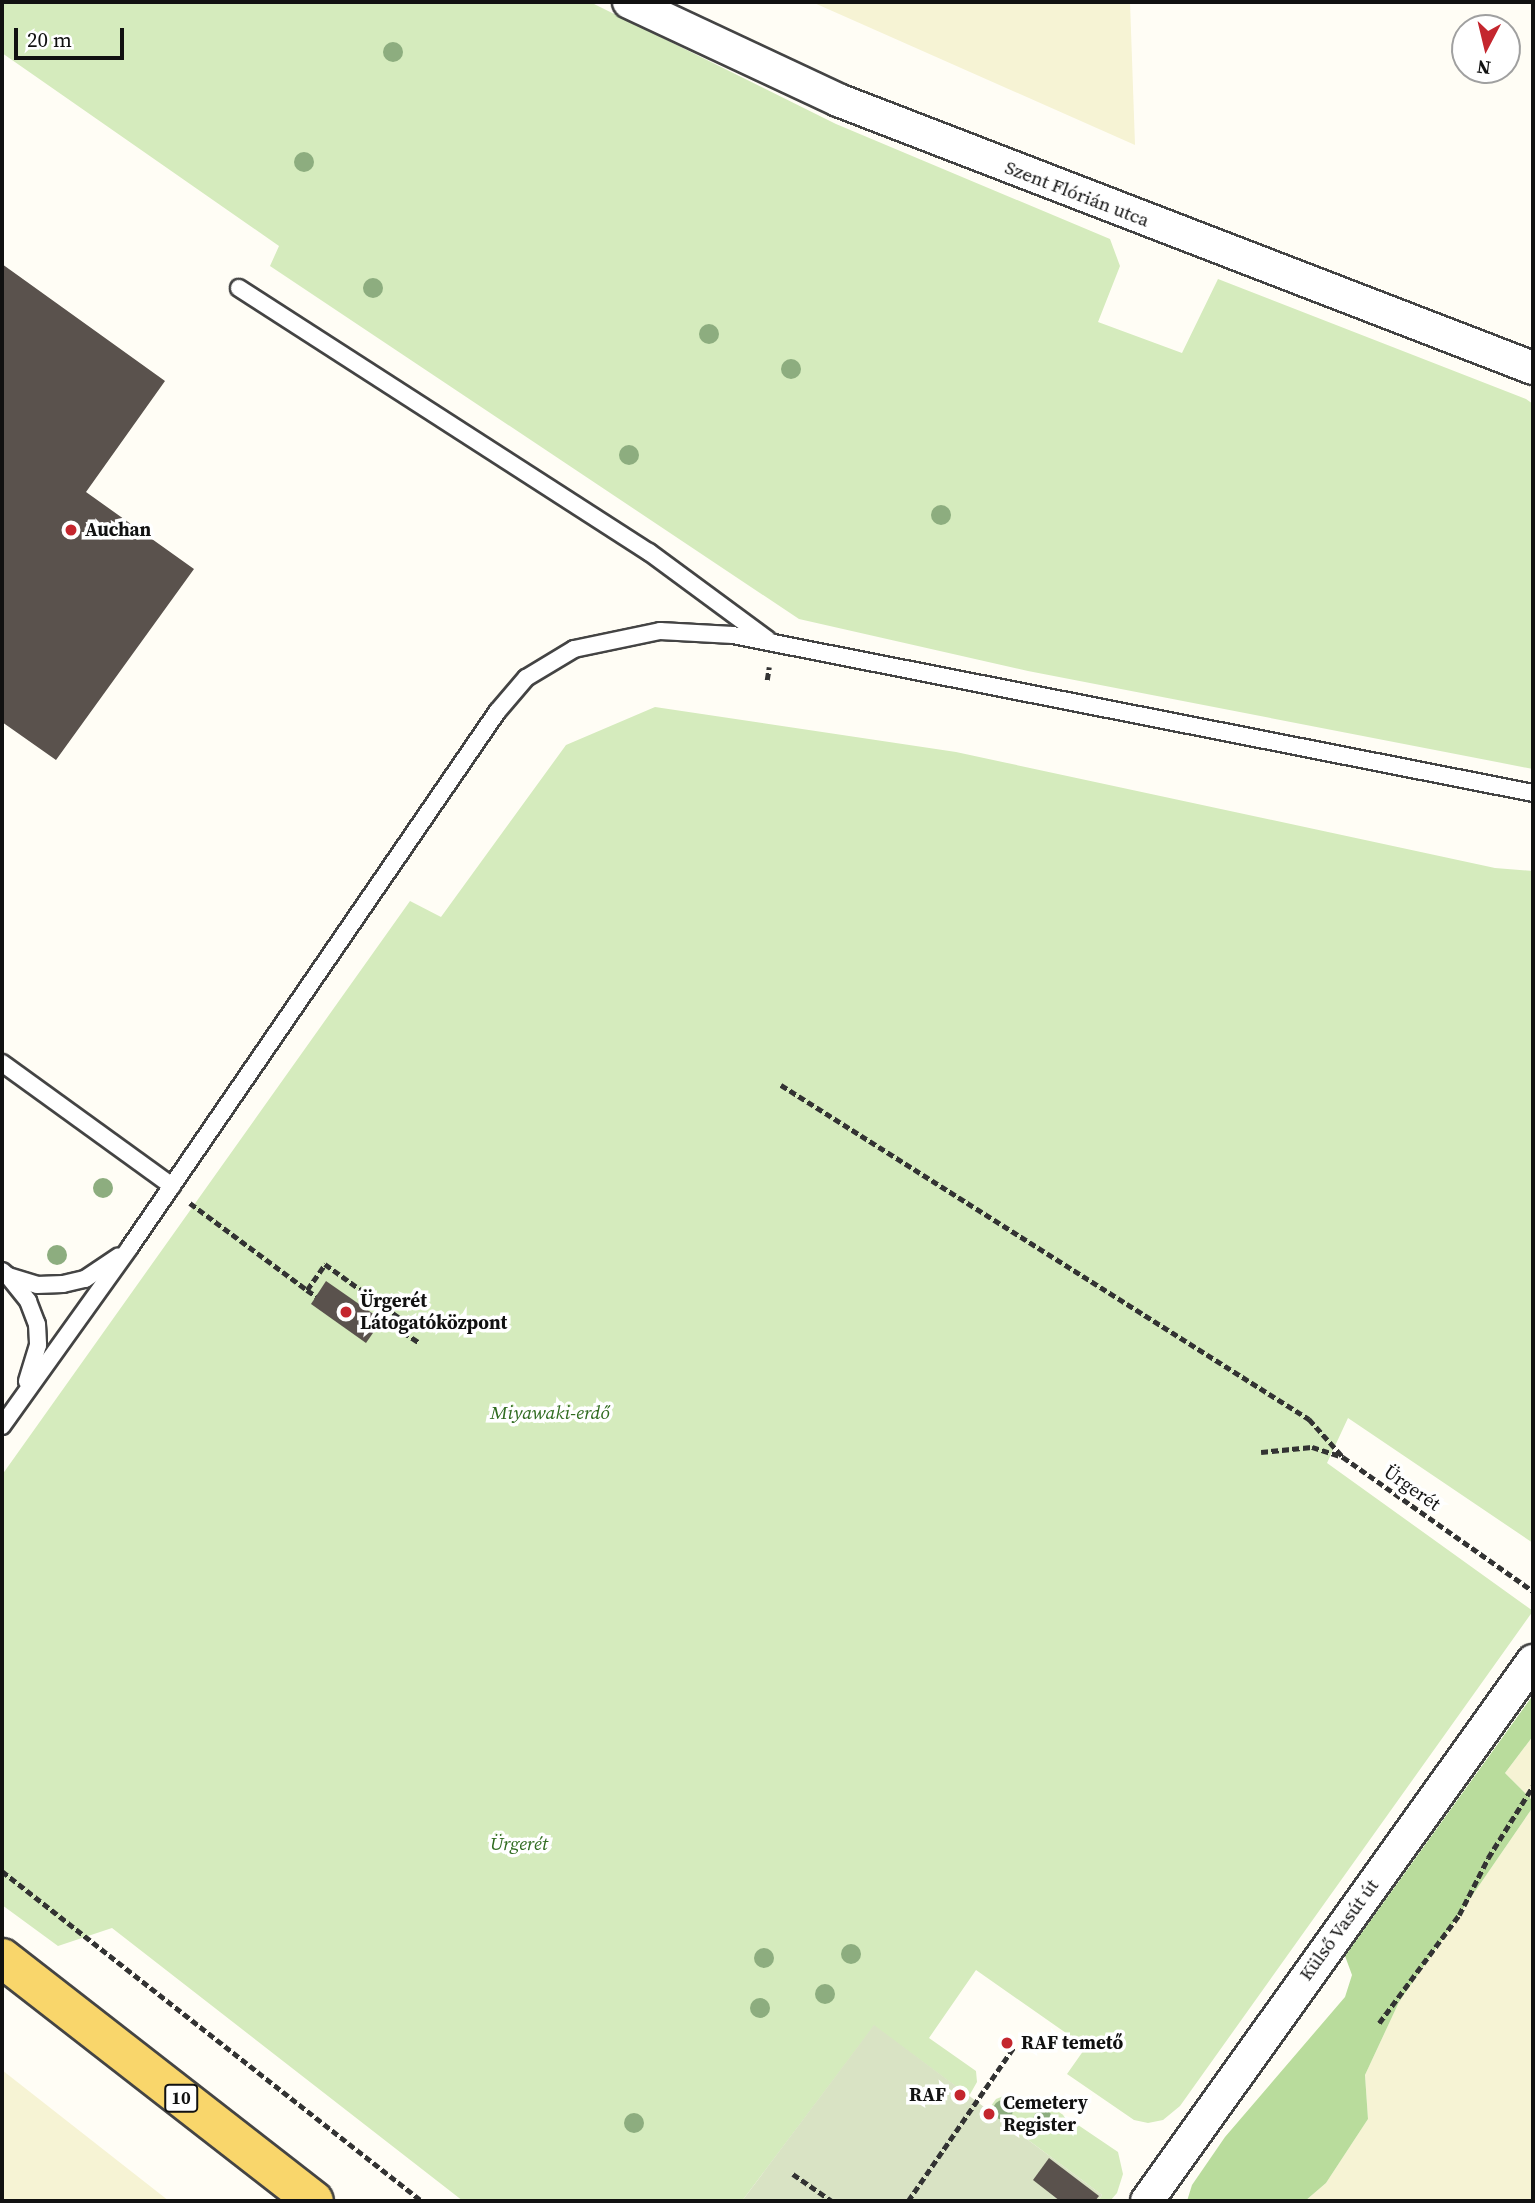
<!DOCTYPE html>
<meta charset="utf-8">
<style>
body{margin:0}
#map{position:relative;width:1535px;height:2203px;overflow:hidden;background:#fffdf5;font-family:"Source Serif 4",serif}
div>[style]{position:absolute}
.farmland>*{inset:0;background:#f6f3d4}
.green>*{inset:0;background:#d5ebbd}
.forest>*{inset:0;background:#b9dc9c}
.cemetery>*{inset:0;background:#d9e3c4}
.building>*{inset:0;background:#5a524d}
.path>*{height:4.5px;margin-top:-2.25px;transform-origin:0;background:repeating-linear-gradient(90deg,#333 0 7px,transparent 0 10.5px)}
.roads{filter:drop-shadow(2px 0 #444) drop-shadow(-2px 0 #444) drop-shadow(0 2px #444) drop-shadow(0 -2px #444)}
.service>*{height:16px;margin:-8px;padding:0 8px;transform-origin:8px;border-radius:8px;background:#fff}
.minor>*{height:32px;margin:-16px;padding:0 16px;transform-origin:16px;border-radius:16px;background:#fff}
.primary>*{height:38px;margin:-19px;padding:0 19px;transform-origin:19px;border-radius:19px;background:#f9d66b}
.trees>*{width:20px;height:20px;margin:-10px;border-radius:50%;background:#8dad7f}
.dots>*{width:19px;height:19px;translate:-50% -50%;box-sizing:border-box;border:4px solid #fff;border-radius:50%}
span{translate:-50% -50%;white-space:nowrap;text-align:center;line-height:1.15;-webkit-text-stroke:7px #fff;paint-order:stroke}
.shield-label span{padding:2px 5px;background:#fff;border:2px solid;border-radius:5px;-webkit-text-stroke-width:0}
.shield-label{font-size:18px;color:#111;font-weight:700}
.street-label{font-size:19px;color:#111}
.poi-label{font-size:19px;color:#111;font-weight:700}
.left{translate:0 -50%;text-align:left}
.right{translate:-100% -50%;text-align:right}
.park-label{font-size:19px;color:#2f6b1f;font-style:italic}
.frame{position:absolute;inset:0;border:4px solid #111;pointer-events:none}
.north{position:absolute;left:1451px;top:14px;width:70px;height:70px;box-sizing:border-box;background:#fff;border:2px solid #a0a0a0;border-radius:50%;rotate:187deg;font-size:19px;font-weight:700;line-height:28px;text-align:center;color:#111}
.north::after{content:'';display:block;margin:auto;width:24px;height:32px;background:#c4262e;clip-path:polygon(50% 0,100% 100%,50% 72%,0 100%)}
.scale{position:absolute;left:14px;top:28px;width:110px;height:32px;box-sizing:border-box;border:4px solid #111;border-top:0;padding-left:9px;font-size:21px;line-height:24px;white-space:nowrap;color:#111;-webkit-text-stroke:5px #fff;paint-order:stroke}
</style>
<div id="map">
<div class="farmland">
<i style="clip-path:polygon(812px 2px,1130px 2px,1135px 145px)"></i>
<i style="clip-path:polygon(1533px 1736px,1533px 1801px,1505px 1773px)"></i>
<i style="clip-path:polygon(1533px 1807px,1533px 2201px,1305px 2201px,1326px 2183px,1368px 2119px,1365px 2075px,1399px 2002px)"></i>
<i style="clip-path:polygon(2px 2070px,169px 2201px,2px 2201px)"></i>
</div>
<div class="green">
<i style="clip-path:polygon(2px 2px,590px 2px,836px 124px,1110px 239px,1120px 266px,1098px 322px,1182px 353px,1218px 279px,1526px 399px,1533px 404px,1533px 769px,1028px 671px,799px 619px,270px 266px,279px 246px,2px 53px)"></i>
<i style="clip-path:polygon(655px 707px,956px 752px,1495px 868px,1533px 871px,1533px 1543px,1348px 1418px,1327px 1463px,1533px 1611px,1180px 2106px,1163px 2120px,1148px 2123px,1134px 2120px,1067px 2074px,1086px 2047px,976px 1970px,929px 2038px,976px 2071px,977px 2082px,969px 2096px,874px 2026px,742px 2201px,463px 2201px,112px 1928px,58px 1946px,2px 1905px,2px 1475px,410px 901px,441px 917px,566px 745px)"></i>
<i style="clip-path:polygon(1006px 2095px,1013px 2096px,1039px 2114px,1047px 2104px,1118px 2152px,1123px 2174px,1117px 2193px,1110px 2201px,1098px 2201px,1102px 2195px,988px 2110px,996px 2099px)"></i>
</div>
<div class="forest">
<i style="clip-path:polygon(1533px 1695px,1533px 1736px,1505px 1773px,1533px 1801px,1533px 1807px,1399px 2002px,1365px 2075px,1368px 2119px,1326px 2183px,1305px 2201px,1187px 2201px,1192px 2185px,1225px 2137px,1345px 1997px,1352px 1975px,1345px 1956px)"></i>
</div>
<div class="cemetery">
<i style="clip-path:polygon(874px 2025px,1102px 2195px,1098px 2201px,742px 2201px)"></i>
</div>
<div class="building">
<i style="clip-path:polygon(2px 264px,165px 381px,86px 492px,194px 569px,56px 760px,2px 722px)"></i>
<i style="clip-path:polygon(326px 1281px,382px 1320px,366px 1343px,311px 1304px)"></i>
<i style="clip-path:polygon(1049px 2158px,1099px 2196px,1095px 2201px,1060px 2201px,1033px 2180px)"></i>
</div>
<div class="path">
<i style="left:767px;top:680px;width:13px;rotate:-81deg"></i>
<i style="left:781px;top:1085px;width:625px;rotate:32.32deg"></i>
<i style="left:1309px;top:1419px;width:51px;rotate:48.2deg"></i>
<i style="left:190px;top:1203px;width:146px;rotate:36.6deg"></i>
<i style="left:307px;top:1290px;width:32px;rotate:-55deg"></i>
<i style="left:325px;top:1264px;width:94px;rotate:35.9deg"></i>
<i style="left:401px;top:1319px;width:13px;rotate:81deg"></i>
<i style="left:403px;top:1332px;width:20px;rotate:33deg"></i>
<i style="left:307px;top:1290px;width:11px;rotate:34deg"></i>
<i style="left:1261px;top:1452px;width:51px;rotate:-5.6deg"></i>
<i style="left:1312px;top:1447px;width:33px;rotate:18deg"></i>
<i style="left:1343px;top:1457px;width:232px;rotate:35.2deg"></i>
<i style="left:2px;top:1871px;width:534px;rotate:38.16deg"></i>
<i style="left:1379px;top:2023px;width:134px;rotate:-53.5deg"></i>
<i style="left:1459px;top:1915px;width:64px;rotate:-63deg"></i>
<i style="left:1488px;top:1858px;width:85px;rotate:-58deg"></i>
<i style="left:793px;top:2174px;width:47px;rotate:34.7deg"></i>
<i style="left:908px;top:2201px;width:186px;rotate:-55.5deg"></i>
</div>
<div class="roads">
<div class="service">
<i style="left:239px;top:288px;width:488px;rotate:32.8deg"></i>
<i style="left:649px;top:552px;width:147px;rotate:36.4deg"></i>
<i style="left:2px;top:1063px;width:210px;rotate:35.9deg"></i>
<i style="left:2px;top:1271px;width:8px;rotate:40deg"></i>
<i style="left:8px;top:1276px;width:30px;rotate:17deg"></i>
<i style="left:37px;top:1285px;width:26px;rotate:-2deg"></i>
<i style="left:63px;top:1284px;width:23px;rotate:-13deg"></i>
<i style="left:85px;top:1279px;width:40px;rotate:-34deg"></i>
<i style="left:8px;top:1276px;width:32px;rotate:51deg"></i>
<i style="left:28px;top:1301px;width:25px;rotate:69deg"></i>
<i style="left:37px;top:1324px;width:21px;rotate:87deg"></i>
<i style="left:38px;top:1345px;width:38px;rotate:107deg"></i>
<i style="left:2px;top:1426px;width:220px;rotate:-54.4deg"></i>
<i style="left:130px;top:1247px;width:649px;rotate:-55.55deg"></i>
<i style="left:497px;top:712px;width:45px;rotate:-49.5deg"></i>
<i style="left:526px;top:678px;width:56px;rotate:-31.1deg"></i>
<i style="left:574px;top:649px;width:88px;rotate:-11.8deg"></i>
<i style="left:660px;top:631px;width:73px;rotate:3.1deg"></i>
<i style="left:733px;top:635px;width:815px;rotate:11.17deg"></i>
</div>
<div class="minor">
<i style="left:629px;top:2px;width:231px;rotate:25.1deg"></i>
<i style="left:838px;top:100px;width:745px;rotate:21.09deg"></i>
<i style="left:1147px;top:2201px;width:664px;rotate:-54.44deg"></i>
</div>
<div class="primary">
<i style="left:2px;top:1958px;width:395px;rotate:37.9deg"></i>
</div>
</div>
<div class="trees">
<i style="left:393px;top:52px"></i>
<i style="left:304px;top:162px"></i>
<i style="left:373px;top:288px"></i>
<i style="left:709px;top:334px"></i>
<i style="left:791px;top:369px"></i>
<i style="left:629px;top:455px"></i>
<i style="left:941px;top:515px"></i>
<i style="left:103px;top:1188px"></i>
<i style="left:57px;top:1255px"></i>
<i style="left:851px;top:1954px"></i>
<i style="left:764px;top:1958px"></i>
<i style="left:825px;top:1994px"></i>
<i style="left:760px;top:2008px"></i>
<i style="left:1003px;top:2110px"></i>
<i style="left:1043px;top:2120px"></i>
<i style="left:634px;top:2123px"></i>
</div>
<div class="dots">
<i style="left:71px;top:530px;background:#c4262e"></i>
<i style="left:346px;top:1312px;background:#c4262e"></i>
<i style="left:1007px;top:2043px;background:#c4262e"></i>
<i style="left:960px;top:2095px;background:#c4262e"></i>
<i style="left:989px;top:2114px;background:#c4262e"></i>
</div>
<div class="shield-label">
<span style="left:181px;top:2098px">10</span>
</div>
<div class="street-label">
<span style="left:1077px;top:194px;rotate:21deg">Szent Flórián utca</span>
<span style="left:1412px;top:1488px;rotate:35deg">Ürgerét</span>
<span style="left:1339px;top:1930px;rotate:-54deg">Külső Vasút út</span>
</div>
<div class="poi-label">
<span class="left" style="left:85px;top:530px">Auchan</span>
<span class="left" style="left:360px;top:1312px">Ürgerét<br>Látogatóközpont</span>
<span class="left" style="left:1021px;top:2043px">RAF temető</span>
<span class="right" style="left:946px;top:2095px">RAF</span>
<span class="left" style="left:1003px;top:2114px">Cemetery<br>Register</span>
</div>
<div class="park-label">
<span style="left:550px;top:1413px">Miyawaki-erdő</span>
<span style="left:519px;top:1844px">Ürgerét</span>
</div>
<div class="frame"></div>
<div class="north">N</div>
<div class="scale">20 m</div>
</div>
